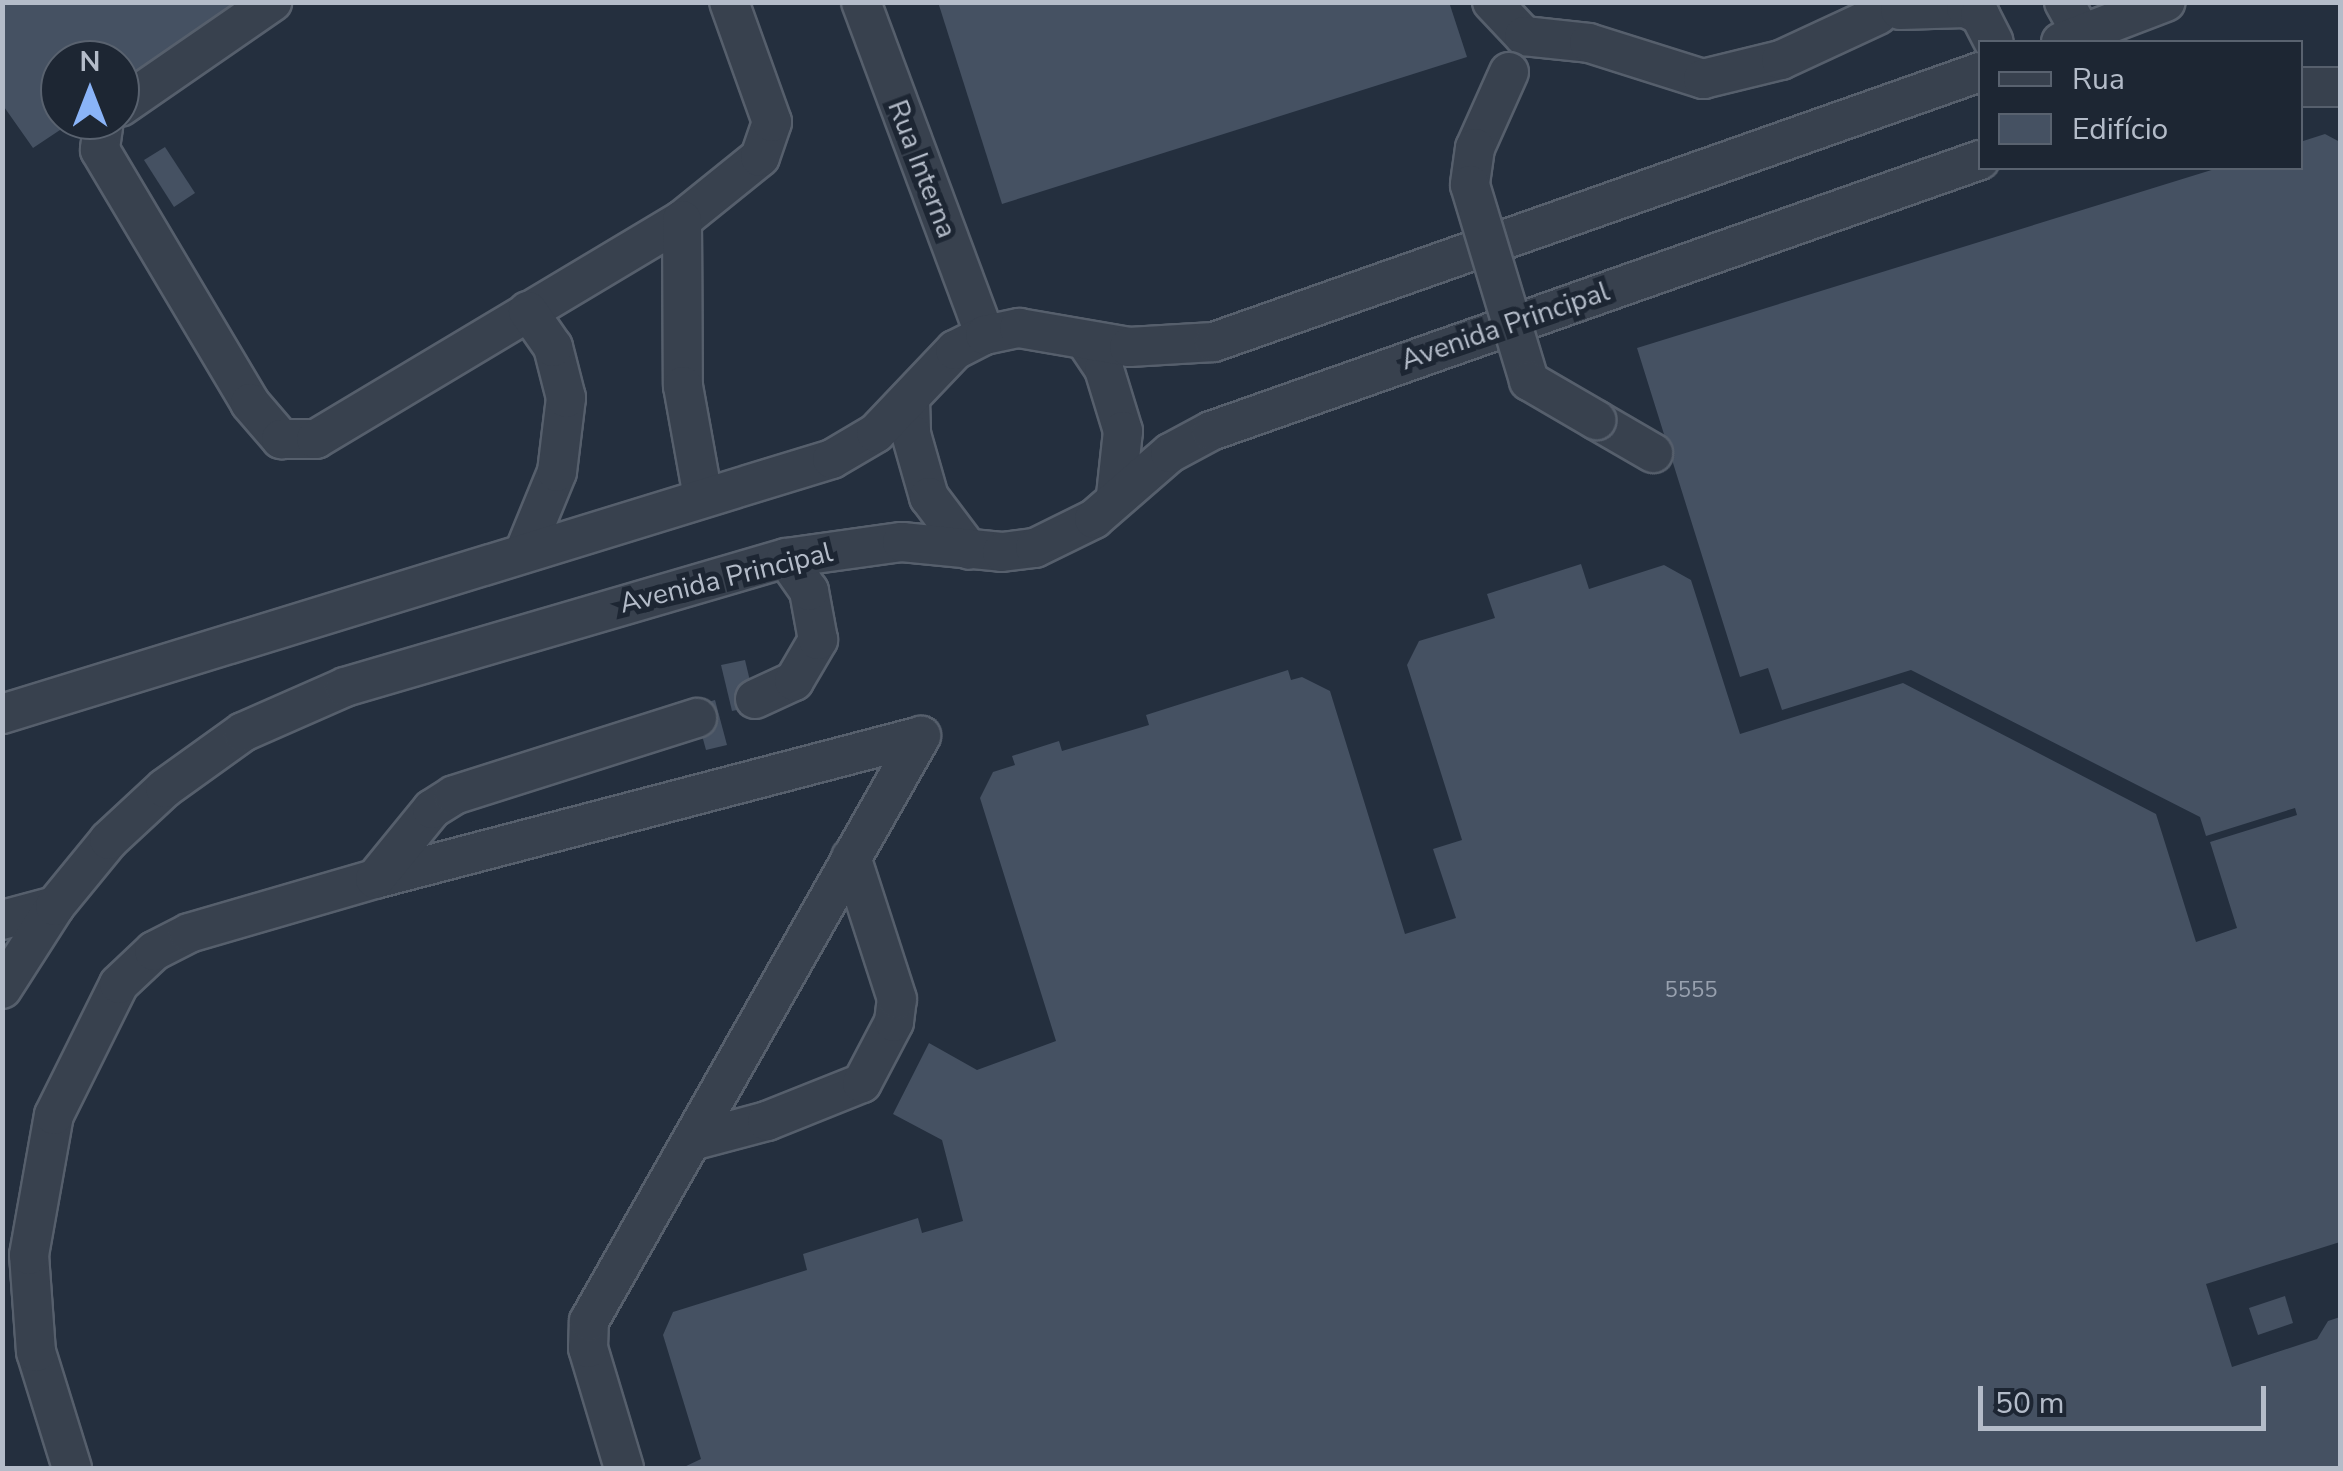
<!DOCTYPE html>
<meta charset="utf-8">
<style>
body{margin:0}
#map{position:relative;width:2343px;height:1471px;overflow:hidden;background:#242f3e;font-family:"Nunito Sans",sans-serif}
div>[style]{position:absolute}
.building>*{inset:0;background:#455162}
.roads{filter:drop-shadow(2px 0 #565f6c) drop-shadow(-2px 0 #565f6c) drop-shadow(0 2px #565f6c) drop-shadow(0 -2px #565f6c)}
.minor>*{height:38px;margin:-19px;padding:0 19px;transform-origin:19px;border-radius:19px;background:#38414e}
.bridges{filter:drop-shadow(2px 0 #565f6c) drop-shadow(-2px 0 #565f6c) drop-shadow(0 2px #565f6c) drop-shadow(0 -2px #565f6c)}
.minor-bridge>*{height:38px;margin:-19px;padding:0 19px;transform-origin:19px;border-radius:19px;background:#38414e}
span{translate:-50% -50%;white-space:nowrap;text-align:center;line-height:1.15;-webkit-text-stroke:10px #1d2633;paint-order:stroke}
.number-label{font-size:22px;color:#98a1af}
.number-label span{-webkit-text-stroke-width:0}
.street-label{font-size:28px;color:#b4bcc9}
.frame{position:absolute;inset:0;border:5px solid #b4bcc9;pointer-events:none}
.legend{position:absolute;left:1978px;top:40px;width:325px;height:130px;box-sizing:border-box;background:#1d2633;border:2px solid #59626f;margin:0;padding:12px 18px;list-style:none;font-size:30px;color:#b4bcc9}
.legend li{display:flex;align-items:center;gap:20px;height:50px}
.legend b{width:50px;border:2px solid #59626f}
.north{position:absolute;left:40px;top:40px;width:100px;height:100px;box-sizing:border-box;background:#1d2633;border:2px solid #59626f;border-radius:50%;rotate:0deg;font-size:28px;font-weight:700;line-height:40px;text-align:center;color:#b4bcc9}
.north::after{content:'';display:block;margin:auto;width:35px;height:45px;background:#8ab4f8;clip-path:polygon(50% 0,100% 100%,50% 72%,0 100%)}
.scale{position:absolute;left:1978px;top:1386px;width:288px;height:45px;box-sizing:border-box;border:5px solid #b4bcc9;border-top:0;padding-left:12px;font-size:30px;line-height:35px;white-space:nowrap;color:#b4bcc9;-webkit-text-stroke:8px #1d2633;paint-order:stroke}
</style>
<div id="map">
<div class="building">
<i style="clip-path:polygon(2px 2px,251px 2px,120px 90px,120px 60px,60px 60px,60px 120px,75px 120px,33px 148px,2px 104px)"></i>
<i style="clip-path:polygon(938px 2px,1449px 2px,1467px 57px,1002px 204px)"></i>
<i style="clip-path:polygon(2325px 134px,2340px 142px,2340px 1242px,2206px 1284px,2232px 1367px,2317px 1339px,2328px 1321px,2340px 1317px,2340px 1468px,682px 1468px,701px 1459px,663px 1335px,673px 1312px,807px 1270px,803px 1254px,918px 1218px,922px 1233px,963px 1221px,942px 1140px,893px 1114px,929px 1043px,977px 1070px,1056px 1041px,980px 798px,993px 772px,1015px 765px,1012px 756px,1059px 741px,1062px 751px,1149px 725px,1146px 715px,1288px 670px,1291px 680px,1302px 677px,1330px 691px,1405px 934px,1456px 918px,1433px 849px,1462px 840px,1407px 665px,1419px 641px,1495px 618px,1487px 594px,1581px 564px,1589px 589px,1664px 565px,1691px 580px,1740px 734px,1903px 683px,2156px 814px,2196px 942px,2237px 928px,2210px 842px,2297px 815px,2295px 808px,2206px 836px,2200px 817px,1911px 670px,1782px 710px,1768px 668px,1740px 677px,1637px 348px,2218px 168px,2300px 168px,2300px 142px)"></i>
<i style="clip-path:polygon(165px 147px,195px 193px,174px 207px,144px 160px)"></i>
<i style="clip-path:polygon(745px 660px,756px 706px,732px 711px,721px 665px)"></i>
<i style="clip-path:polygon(715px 700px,727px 745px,706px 750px,694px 706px)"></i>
<i style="clip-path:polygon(2285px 1296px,2293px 1323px,2258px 1335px,2249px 1308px)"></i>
</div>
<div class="roads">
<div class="minor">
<i style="left:861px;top:2px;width:355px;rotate:69.6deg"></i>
<i style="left:1492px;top:2px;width:47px;rotate:46.7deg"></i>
<i style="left:1524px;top:36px;width:65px;rotate:6.1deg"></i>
<i style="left:1589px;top:43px;width:120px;rotate:17.5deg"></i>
<i style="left:1703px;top:79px;width:80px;rotate:-13.7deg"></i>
<i style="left:1781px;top:60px;width:107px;rotate:-24.9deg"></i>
<i style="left:2064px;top:2px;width:37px;rotate:61deg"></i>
<i style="left:1900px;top:10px;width:66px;rotate:-1.7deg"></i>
<i style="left:1966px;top:8px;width:16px;rotate:27deg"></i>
<i style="left:1980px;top:15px;width:30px;rotate:63deg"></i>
<i style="left:2061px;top:42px;width:112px;rotate:-20.9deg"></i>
<i style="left:2300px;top:87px;width:40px"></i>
<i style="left:120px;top:107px;width:185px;rotate:-34.6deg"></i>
<i style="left:104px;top:120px;width:30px;rotate:98deg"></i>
<i style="left:100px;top:150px;width:294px;rotate:59.3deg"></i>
<i style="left:250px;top:403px;width:48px;rotate:49.3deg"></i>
<i style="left:281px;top:439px;width:35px"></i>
<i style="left:316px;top:439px;width:427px;rotate:-30.9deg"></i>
<i style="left:682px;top:220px;width:100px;rotate:-38.9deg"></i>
<i style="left:760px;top:157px;width:37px;rotate:-71deg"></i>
<i style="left:772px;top:122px;width:127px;rotate:-109.7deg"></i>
<i style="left:682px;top:220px;width:166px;rotate:89.7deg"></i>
<i style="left:683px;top:386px;width:113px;rotate:79.8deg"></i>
<i style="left:1086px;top:342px;width:32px;rotate:56deg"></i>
<i style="left:1104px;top:369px;width:65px;rotate:73deg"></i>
<i style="left:1123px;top:431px;width:64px;rotate:96.2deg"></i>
<i style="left:910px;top:401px;width:33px;rotate:88deg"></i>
<i style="left:911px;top:434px;width:66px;rotate:74.1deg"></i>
<i style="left:929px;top:497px;width:66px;rotate:53deg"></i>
<i style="left:1596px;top:420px;width:66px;rotate:30.1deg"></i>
<i style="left:525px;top:550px;width:84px;rotate:-67.7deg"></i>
<i style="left:557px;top:472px;width:75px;rotate:-83.1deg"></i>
<i style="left:566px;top:398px;width:53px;rotate:-104.3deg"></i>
<i style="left:553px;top:347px;width:44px;rotate:-124.8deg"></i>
<i style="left:755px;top:699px;width:43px;rotate:-24.8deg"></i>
<i style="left:794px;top:681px;width:48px;rotate:-59.7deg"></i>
<i style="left:818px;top:640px;width:50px;rotate:-100.4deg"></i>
<i style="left:809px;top:591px;width:40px;rotate:-124.9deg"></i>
<i style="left:2px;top:714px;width:868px;rotate:-17.08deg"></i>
<i style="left:832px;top:459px;width:51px;rotate:-30.6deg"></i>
<i style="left:876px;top:433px;width:115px;rotate:-46.4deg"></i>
<i style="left:955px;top:350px;width:34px;rotate:-27deg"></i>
<i style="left:985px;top:335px;width:35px;rotate:-12deg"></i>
<i style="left:1019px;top:328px;width:112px;rotate:9.8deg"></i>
<i style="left:1129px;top:347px;width:85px;rotate:-3.4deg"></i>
<i style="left:1214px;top:342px;width:812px;rotate:-19.42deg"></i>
<i style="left:375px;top:879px;width:564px;rotate:-14.68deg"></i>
<i style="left:2px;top:920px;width:55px;rotate:-14.8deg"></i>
<i style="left:2px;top:989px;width:98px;rotate:-57.4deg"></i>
<i style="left:55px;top:906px;width:85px;rotate:-50.7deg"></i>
<i style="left:109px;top:840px;width:76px;rotate:-42.9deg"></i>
<i style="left:165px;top:788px;width:96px;rotate:-35.7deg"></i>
<i style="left:243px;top:732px;width:111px;rotate:-23.8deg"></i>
<i style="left:345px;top:687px;width:459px;rotate:-16.3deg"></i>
<i style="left:786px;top:558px;width:117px;rotate:-7.9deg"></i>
<i style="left:902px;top:542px;width:100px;rotate:5.7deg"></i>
<i style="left:1002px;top:552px;width:33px;rotate:-7deg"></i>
<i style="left:1035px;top:548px;width:66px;rotate:-26.2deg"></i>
<i style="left:1094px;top:519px;width:101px;rotate:-41deg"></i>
<i style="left:1170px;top:453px;width:47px;rotate:-28.2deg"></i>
<i style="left:1211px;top:431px;width:815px;rotate:-19.41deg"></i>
<i style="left:692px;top:1141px;width:78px;rotate:-14.9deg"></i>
<i style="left:767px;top:1121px;width:102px;rotate:-21.8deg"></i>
<i style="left:862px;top:1083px;width:69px;rotate:-62.3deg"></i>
<i style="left:894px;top:1022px;width:23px;rotate:-83deg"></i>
<i style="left:897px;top:999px;width:149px;rotate:-107.9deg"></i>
<i style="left:72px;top:1468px;width:121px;rotate:-107.2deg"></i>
<i style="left:36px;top:1352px;width:97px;rotate:-94.1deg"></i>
<i style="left:29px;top:1255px;width:142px;rotate:-79.9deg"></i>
<i style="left:54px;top:1115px;width:146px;rotate:-63.6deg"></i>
<i style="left:119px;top:984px;width:48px;rotate:-43.3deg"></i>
<i style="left:154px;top:951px;width:39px;rotate:-27deg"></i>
<i style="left:189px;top:933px;width:194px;rotate:-16.2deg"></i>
<i style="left:375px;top:879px;width:90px;rotate:-50.8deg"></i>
<i style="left:432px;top:809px;width:26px;rotate:-32deg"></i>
<i style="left:454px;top:795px;width:255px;rotate:-17.6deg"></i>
<i style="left:624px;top:1468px;width:125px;rotate:-106.7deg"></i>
<i style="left:588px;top:1348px;width:27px;rotate:-88deg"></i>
<i style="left:589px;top:1321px;width:673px;rotate:-60.42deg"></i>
</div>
</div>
<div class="bridges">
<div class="minor-bridge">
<i style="left:1509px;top:72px;width:83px;rotate:114.1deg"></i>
<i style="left:1475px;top:148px;width:37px;rotate:98deg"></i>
<i style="left:1470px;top:185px;width:205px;rotate:73.2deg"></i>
<i style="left:1529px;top:381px;width:78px;rotate:30.2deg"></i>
</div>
</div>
<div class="number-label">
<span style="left:1691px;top:991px">5555</span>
</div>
<div class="street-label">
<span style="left:922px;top:169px;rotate:69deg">Rua Interna</span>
<span style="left:1505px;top:326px;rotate:-19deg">Avenida Principal</span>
<span style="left:726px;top:578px;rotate:-14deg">Avenida Principal</span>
</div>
<div class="frame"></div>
<ul class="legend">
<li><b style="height:12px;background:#38414e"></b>Rua</li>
<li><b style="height:28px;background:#455162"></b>Edifício</li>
</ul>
<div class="north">N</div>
<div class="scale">50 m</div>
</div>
